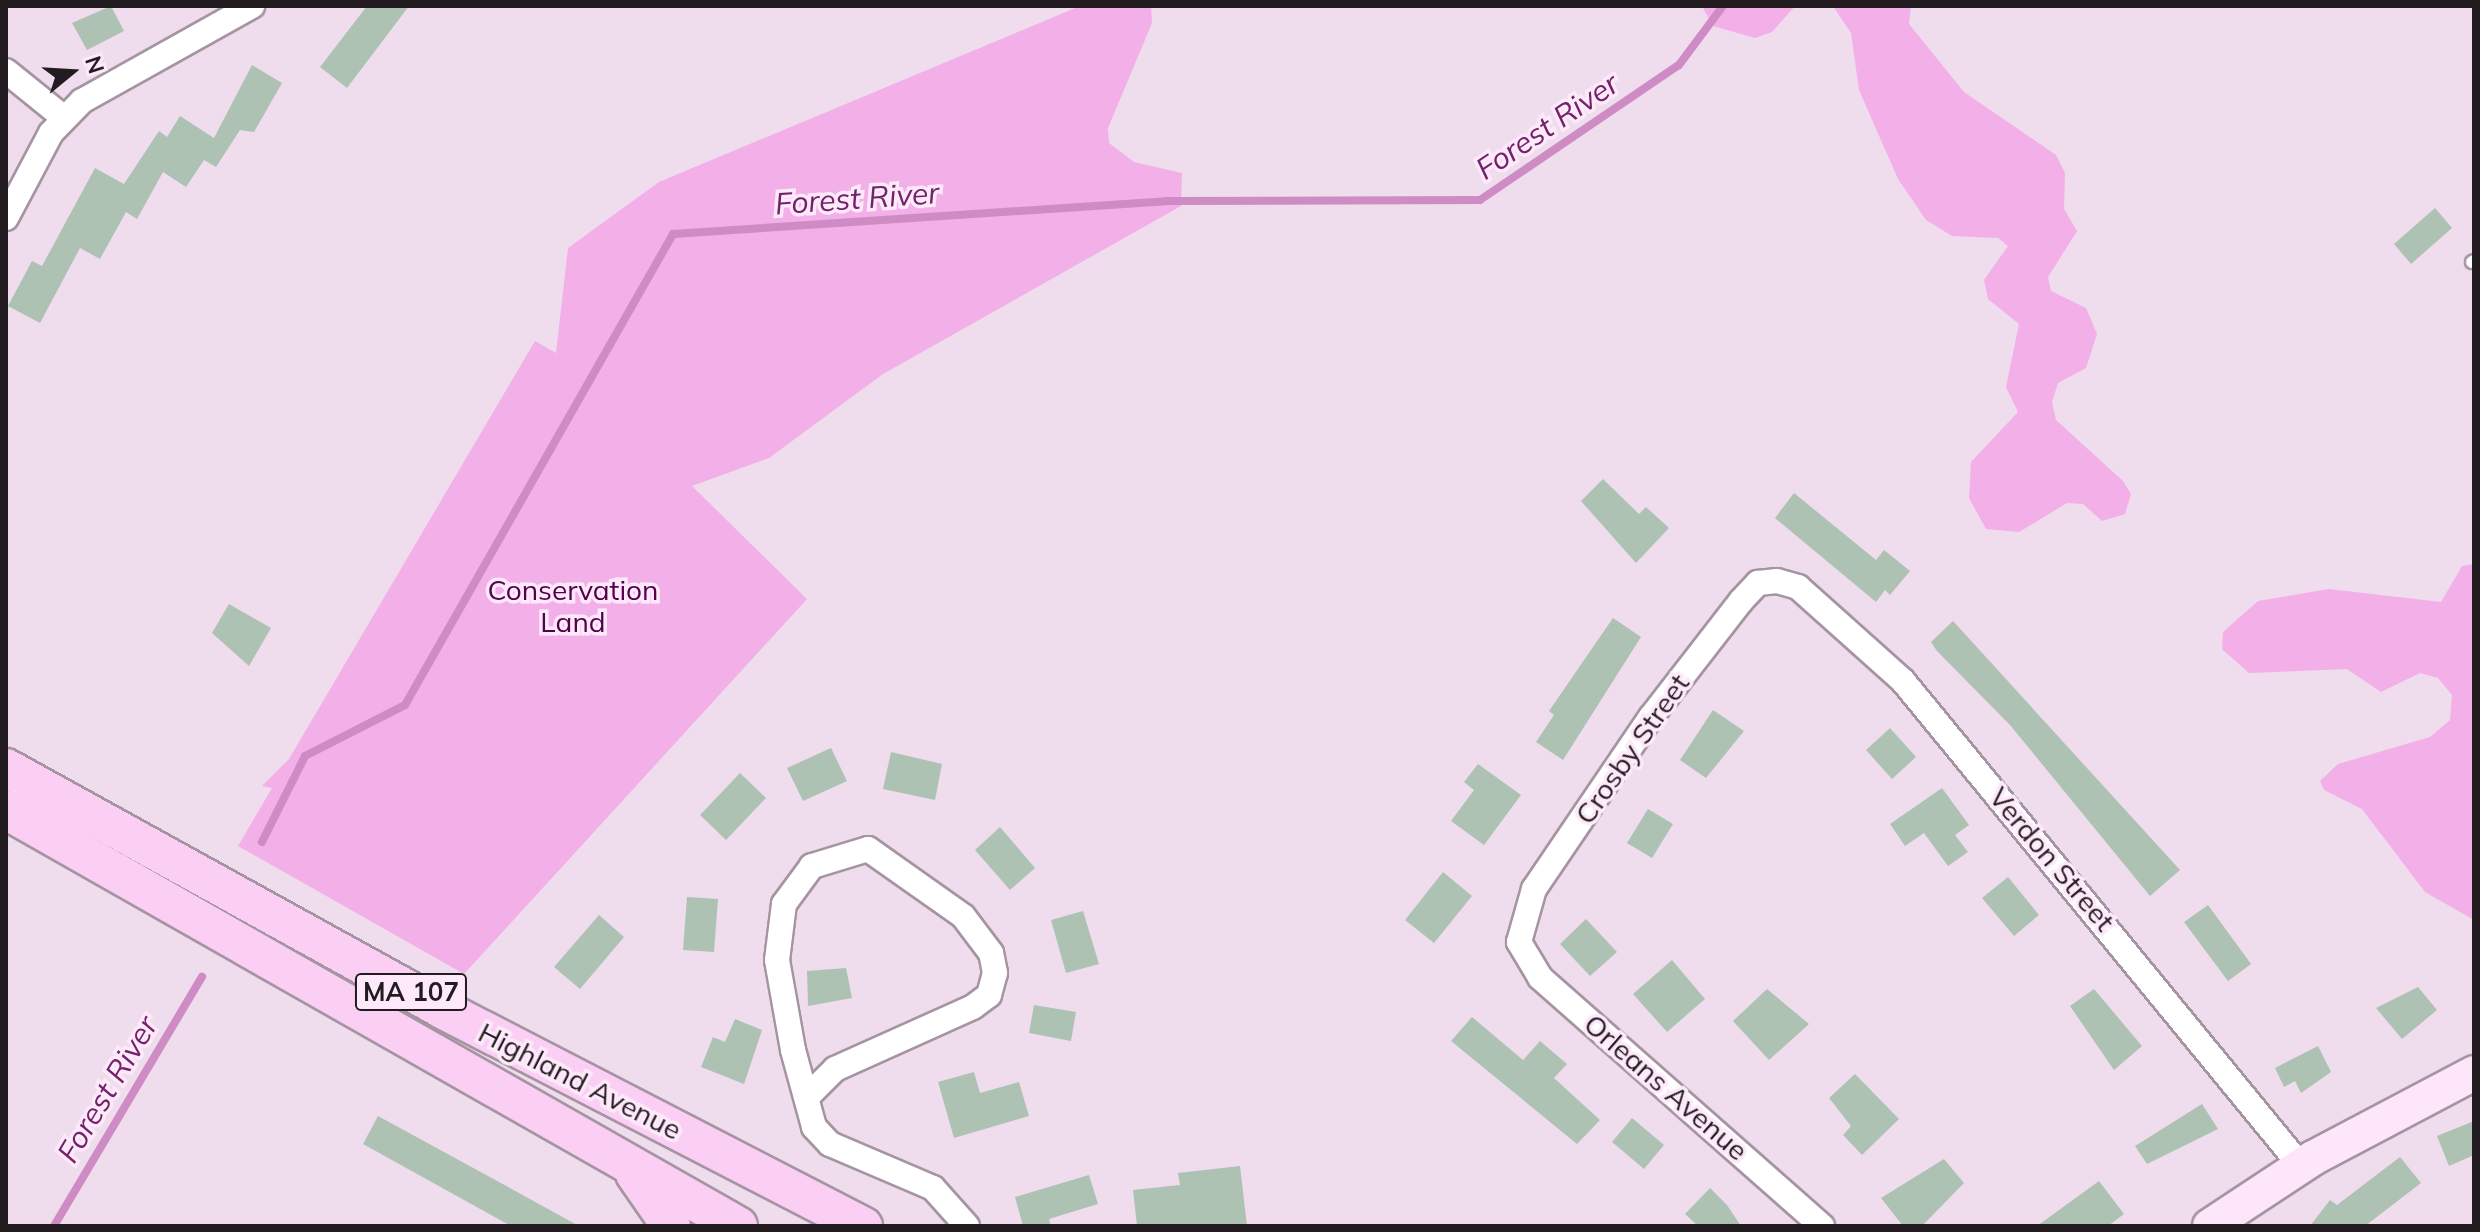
<!DOCTYPE html>
<style>
body{margin:0}
#map{position:relative;width:2480px;height:1232px;overflow:hidden;background:#efdcec;font-family:Mulish,sans-serif}
div>[style]{position:absolute}
.green>*{inset:0;background:#f3afe8}
.stream>*{height:8px;margin:-4px;padding:0 4px;transform-origin:4px;border-radius:4px;background:#ce8bc4}
.building>*{inset:0;background:#aec2b4}
.roads{filter:drop-shadow(2px 0 #a594a2) drop-shadow(-2px 0 #a594a2) drop-shadow(0 2px #a594a2) drop-shadow(0 -2px #a594a2)}
.lane>*{height:12px;margin:-6px;padding:0 6px;transform-origin:6px;border-radius:6px;background:#fff}
.street>*{height:24px;margin:-12px;padding:0 12px;transform-origin:12px;border-radius:12px;background:#fff}
.secondary>*{height:34px;margin:-17px;padding:0 17px;transform-origin:17px;border-radius:17px;background:#fde6fa}
.primary>*{height:38px;margin:-19px;padding:0 19px;transform-origin:19px;border-radius:19px;background:#fbcef4}
span{translate:-50% -50%;white-space:nowrap;text-align:center;line-height:1.15;-webkit-text-stroke:7px #fde9f9;paint-order:stroke}
.shield-label span{padding:2px 6px;background:#fde9f9;border:2px solid;border-radius:6px;-webkit-text-stroke-width:0}
.shield-label{font-size:26px;color:#221b20;font-weight:700}
.park-label{font-size:28px;color:#53004d}
.street-label{font-size:28px;color:#221b20}
.water-label{font-size:30px;color:#72226a;font-style:italic}
.frame{position:absolute;inset:0;border:8px solid #221b20;pointer-events:none}
.north{position:absolute;left:32px;top:32px;width:80px;height:80px;-webkit-text-stroke:6px #fde9f9;paint-order:stroke;rotate:72deg;font-size:22px;font-weight:700;line-height:32px;text-align:center;color:#221b20}
.north::after{content:'';display:block;margin:auto;width:28px;height:36px;background:#221b20;clip-path:polygon(50% 0,100% 100%,50% 72%,0 100%)}
</style>
<div id="map">
<div class="green">
<i style="clip-path:polygon(1080px 6px,1151px 6px,1152px 23px,1108px 128px,1109px 143px,1134px 162px,1182px 173px,1181px 206px,883px 374px,769px 458px,692px 486px,807px 599px,464px 974px,238px 846px,272px 788px,262px 786px,289px 759px,535px 341px,556px 353px,568px 248px,659px 182px)"></i>
<i style="clip-path:polygon(1702px 6px,1795px 6px,1772px 32px,1755px 38px,1713px 26px)"></i>
<i style="clip-path:polygon(1833px 6px,1911px 6px,1909px 24px,1964px 92px,2056px 155px,2065px 173px,2064px 209px,2077px 231px,2048px 277px,2051px 291px,2086px 308px,2097px 334px,2086px 368px,2058px 383px,2052px 402px,2056px 420px,2123px 481px,2131px 494px,2125px 514px,2102px 521px,2083px 504px,2067px 503px,2019px 532px,1986px 529px,1969px 498px,1971px 462px,2018px 412px,2006px 387px,2019px 324px,1988px 299px,1984px 280px,2008px 246px,1998px 238px,1952px 236px,1926px 220px,1898px 179px,1859px 90px,1851px 33px)"></i>
<i style="clip-path:polygon(2474px 564px,2474px 920px,2425px 892px,2362px 809px,2324px 790px,2320px 781px,2338px 764px,2430px 737px,2450px 720px,2452px 695px,2438px 678px,2420px 673px,2381px 692px,2347px 669px,2249px 673px,2222px 649px,2223px 632px,2258px 601px,2329px 589px,2441px 602px,2462px 566px)"></i>
</div>
<div class="stream">
<i style="left:262px;top:842px;width:96px;rotate:-63.4deg"></i>
<i style="left:305px;top:756px;width:112px;rotate:-27deg"></i>
<i style="left:405px;top:705px;width:542px;rotate:-60.36deg"></i>
<i style="left:673px;top:234px;width:494px;rotate:-3.8deg"></i>
<i style="left:1166px;top:201px;width:314px;rotate:-0.2deg"></i>
<i style="left:1480px;top:200px;width:240px;rotate:-34.2deg"></i>
<i style="left:1679px;top:65px;width:74px;rotate:-53.3deg"></i>
<i style="left:54px;top:1226px;width:290px;rotate:-59.3deg"></i>
</div>
<div class="building">
<i style="clip-path:polygon(111px 6px,124px 31px,87px 50px,72px 23px)"></i>
<i style="clip-path:polygon(367px 6px,409px 6px,347px 88px,320px 67px)"></i>
<i style="clip-path:polygon(252px 65px,282px 83px,254px 132px,240px 130px,216px 167px,204px 160px,186px 187px,163px 172px,137px 219px,126px 212px,100px 259px,80px 248px,40px 323px,8px 306px,32px 261px,42px 266px,95px 168px,124px 184px,159px 131px,167px 137px,180px 116px,214px 138px)"></i>
<i style="clip-path:polygon(2435px 208px,2452px 228px,2411px 264px,2394px 244px)"></i>
<i style="clip-path:polygon(1603px 479px,1639px 514px,1646px 507px,1669px 528px,1636px 563px,1581px 501px)"></i>
<i style="clip-path:polygon(1794px 493px,1876px 560px,1884px 550px,1910px 571px,1890px 595px,1885px 590px,1876px 602px,1775px 518px)"></i>
<i style="clip-path:polygon(229px 604px,271px 628px,249px 666px,212px 633px)"></i>
<i style="clip-path:polygon(1613px 618px,1641px 637px,1563px 760px,1536px 742px,1554px 715px,1549px 711px)"></i>
<i style="clip-path:polygon(1953px 621px,2180px 870px,2150px 896px,2010px 725px,1937px 651px,1931px 642px)"></i>
<i style="clip-path:polygon(1713px 710px,1744px 731px,1706px 778px,1680px 760px)"></i>
<i style="clip-path:polygon(1890px 728px,1916px 757px,1892px 779px,1866px 750px)"></i>
<i style="clip-path:polygon(831px 748px,847px 781px,803px 801px,787px 768px)"></i>
<i style="clip-path:polygon(891px 752px,942px 764px,935px 800px,883px 789px)"></i>
<i style="clip-path:polygon(1478px 764px,1521px 795px,1484px 845px,1451px 821px,1474px 790px,1464px 782px)"></i>
<i style="clip-path:polygon(740px 773px,766px 798px,726px 840px,700px 815px)"></i>
<i style="clip-path:polygon(1942px 788px,1969px 825px,1955px 835px,1968px 852px,1948px 866px,1924px 833px,1905px 846px,1890px 824px)"></i>
<i style="clip-path:polygon(1648px 809px,1673px 824px,1652px 858px,1627px 843px)"></i>
<i style="clip-path:polygon(1000px 827px,1035px 868px,1010px 890px,975px 850px)"></i>
<i style="clip-path:polygon(1443px 872px,1472px 896px,1434px 943px,1405px 920px)"></i>
<i style="clip-path:polygon(2008px 877px,2039px 915px,2014px 936px,1982px 898px)"></i>
<i style="clip-path:polygon(687px 897px,718px 899px,714px 952px,683px 950px)"></i>
<i style="clip-path:polygon(2208px 905px,2251px 964px,2228px 981px,2184px 922px)"></i>
<i style="clip-path:polygon(1083px 911px,1099px 964px,1066px 973px,1051px 920px)"></i>
<i style="clip-path:polygon(599px 915px,624px 937px,580px 989px,554px 967px)"></i>
<i style="clip-path:polygon(1586px 919px,1617px 952px,1590px 976px,1560px 944px)"></i>
<i style="clip-path:polygon(1672px 960px,1705px 999px,1667px 1032px,1633px 994px)"></i>
<i style="clip-path:polygon(846px 968px,852px 998px,808px 1006px,807px 971px)"></i>
<i style="clip-path:polygon(2418px 987px,2437px 1010px,2402px 1039px,2376px 1008px)"></i>
<i style="clip-path:polygon(1767px 989px,1809px 1024px,1769px 1060px,1733px 1021px)"></i>
<i style="clip-path:polygon(2094px 989px,2142px 1046px,2114px 1070px,2070px 1006px)"></i>
<i style="clip-path:polygon(1034px 1005px,1076px 1012px,1071px 1041px,1029px 1033px)"></i>
<i style="clip-path:polygon(1472px 1017px,1523px 1060px,1540px 1041px,1567px 1064px,1554px 1078px,1600px 1120px,1577px 1144px,1451px 1041px)"></i>
<i style="clip-path:polygon(735px 1019px,762px 1030px,744px 1084px,701px 1067px,713px 1037px,725px 1042px)"></i>
<i style="clip-path:polygon(2318px 1046px,2331px 1072px,2301px 1093px,2295px 1081px,2284px 1087px,2275px 1068px)"></i>
<i style="clip-path:polygon(974px 1072px,980px 1093px,1019px 1082px,1029px 1116px,954px 1138px,938px 1082px)"></i>
<i style="clip-path:polygon(1855px 1074px,1899px 1119px,1862px 1155px,1843px 1135px,1851px 1126px,1829px 1098px)"></i>
<i style="clip-path:polygon(2202px 1104px,2218px 1129px,2147px 1164px,2135px 1146px)"></i>
<i style="clip-path:polygon(378px 1116px,499px 1182px,579px 1226px,511px 1226px,363px 1144px)"></i>
<i style="clip-path:polygon(1632px 1118px,1664px 1145px,1644px 1169px,1612px 1142px)"></i>
<i style="clip-path:polygon(2474px 1121px,2474px 1155px,2449px 1166px,2437px 1136px)"></i>
<i style="clip-path:polygon(2400px 1157px,2421px 1183px,2365px 1226px,2310px 1226px,2330px 1200px,2337px 1205px)"></i>
<i style="clip-path:polygon(1944px 1159px,1964px 1183px,1922px 1226px,1903px 1226px,1881px 1198px)"></i>
<i style="clip-path:polygon(1240px 1166px,1247px 1226px,1137px 1226px,1133px 1190px,1180px 1185px,1178px 1173px)"></i>
<i style="clip-path:polygon(1089px 1175px,1098px 1204px,1049px 1219px,1051px 1226px,1023px 1226px,1015px 1197px)"></i>
<i style="clip-path:polygon(2099px 1181px,2124px 1214px,2108px 1226px,2037px 1226px)"></i>
<i style="clip-path:polygon(1710px 1188px,1727px 1205px,1741px 1226px,1698px 1226px,1685px 1214px)"></i>
</div>
<div class="roads">
<div class="lane">
<i style="left:2472px;top:262px;width:2px;rotate:-27deg"></i>
</div>
<div class="street">
<i style="left:6px;top:71px;width:75px;rotate:39deg"></i>
<i style="left:6px;top:218px;width:96px;rotate:-62.1deg"></i>
<i style="left:51px;top:133px;width:45px;rotate:-45.9deg"></i>
<i style="left:82px;top:101px;width:195px;rotate:-29.2deg"></i>
<i style="left:807px;top:1097px;width:40px;rotate:-45deg"></i>
<i style="left:835px;top:1069px;width:151px;rotate:-24.2deg"></i>
<i style="left:973px;top:1007px;width:20px;rotate:-37deg"></i>
<i style="left:989px;top:995px;width:23px;rotate:-75deg"></i>
<i style="left:995px;top:973px;width:20px;rotate:-101deg"></i>
<i style="left:991px;top:953px;width:46px;rotate:-127.1deg"></i>
<i style="left:963px;top:916px;width:116px;rotate:-144.8deg"></i>
<i style="left:868px;top:849px;width:59px;rotate:163.1deg"></i>
<i style="left:812px;top:866px;width:47px;rotate:126.4deg"></i>
<i style="left:784px;top:904px;width:56px;rotate:97.1deg"></i>
<i style="left:777px;top:960px;width:91px;rotate:79.9deg"></i>
<i style="left:793px;top:1050px;width:80px;rotate:74.7deg"></i>
<i style="left:814px;top:1127px;width:23px;rotate:47deg"></i>
<i style="left:830px;top:1144px;width:112px;rotate:23.1deg"></i>
<i style="left:933px;top:1188px;width:51px;rotate:48.2deg"></i>
<i style="left:1822px;top:1226px;width:376px;rotate:-138.6deg"></i>
<i style="left:1540px;top:977px;width:41px;rotate:-121deg"></i>
<i style="left:1519px;top:942px;width:55px;rotate:-74.2deg"></i>
<i style="left:1534px;top:889px;width:208px;rotate:-55.8deg"></i>
<i style="left:1651px;top:717px;width:147px;rotate:-52.2deg"></i>
<i style="left:1741px;top:601px;width:25px;rotate:-47deg"></i>
<i style="left:1758px;top:583px;width:19px;rotate:-6deg"></i>
<i style="left:1777px;top:581px;width:22px;rotate:16deg"></i>
<i style="left:1798px;top:587px;width:141px;rotate:41.8deg"></i>
<i style="left:1903px;top:681px;width:627px;rotate:50.63deg"></i>
</div>
<div class="secondary">
<i style="left:2210px;top:1226px;width:123px;rotate:-33.4deg"></i>
<i style="left:2313px;top:1158px;width:182px;rotate:-27.8deg"></i>
</div>
<div class="primary">
<i style="left:6px;top:768px;width:498px;rotate:28.9deg"></i>
<i style="left:442px;top:1009px;width:474px;rotate:27.3deg"></i>
<i style="left:6px;top:810px;width:842px;rotate:29.61deg"></i>
<i style="left:635px;top:1174px;width:63px;rotate:55.3deg"></i>
</div>
</div>
<div class="shield-label">
<span style="left:411px;top:992px">MA 107</span>
</div>
<div class="park-label">
<span style="left:573px;top:606px">Conservation<br>Land</span>
</div>
<div class="street-label">
<span style="left:1632px;top:749px;rotate:-55deg">Crosby Street</span>
<span style="left:2052px;top:859px;rotate:50deg">Verdon Street</span>
<span style="left:580px;top:1081px;rotate:27deg">Highland Avenue</span>
<span style="left:1666px;top:1087px;rotate:41deg">Orleans Avenue</span>
</div>
<div class="water-label">
<span style="left:1547px;top:126px;rotate:-34deg">Forest River</span>
<span style="left:857px;top:198px;rotate:-4deg">Forest River</span>
<span style="left:107px;top:1089px;rotate:-59deg">Forest River</span>
</div>
<div class="frame"></div>
<div class="north">N</div>
</div>
